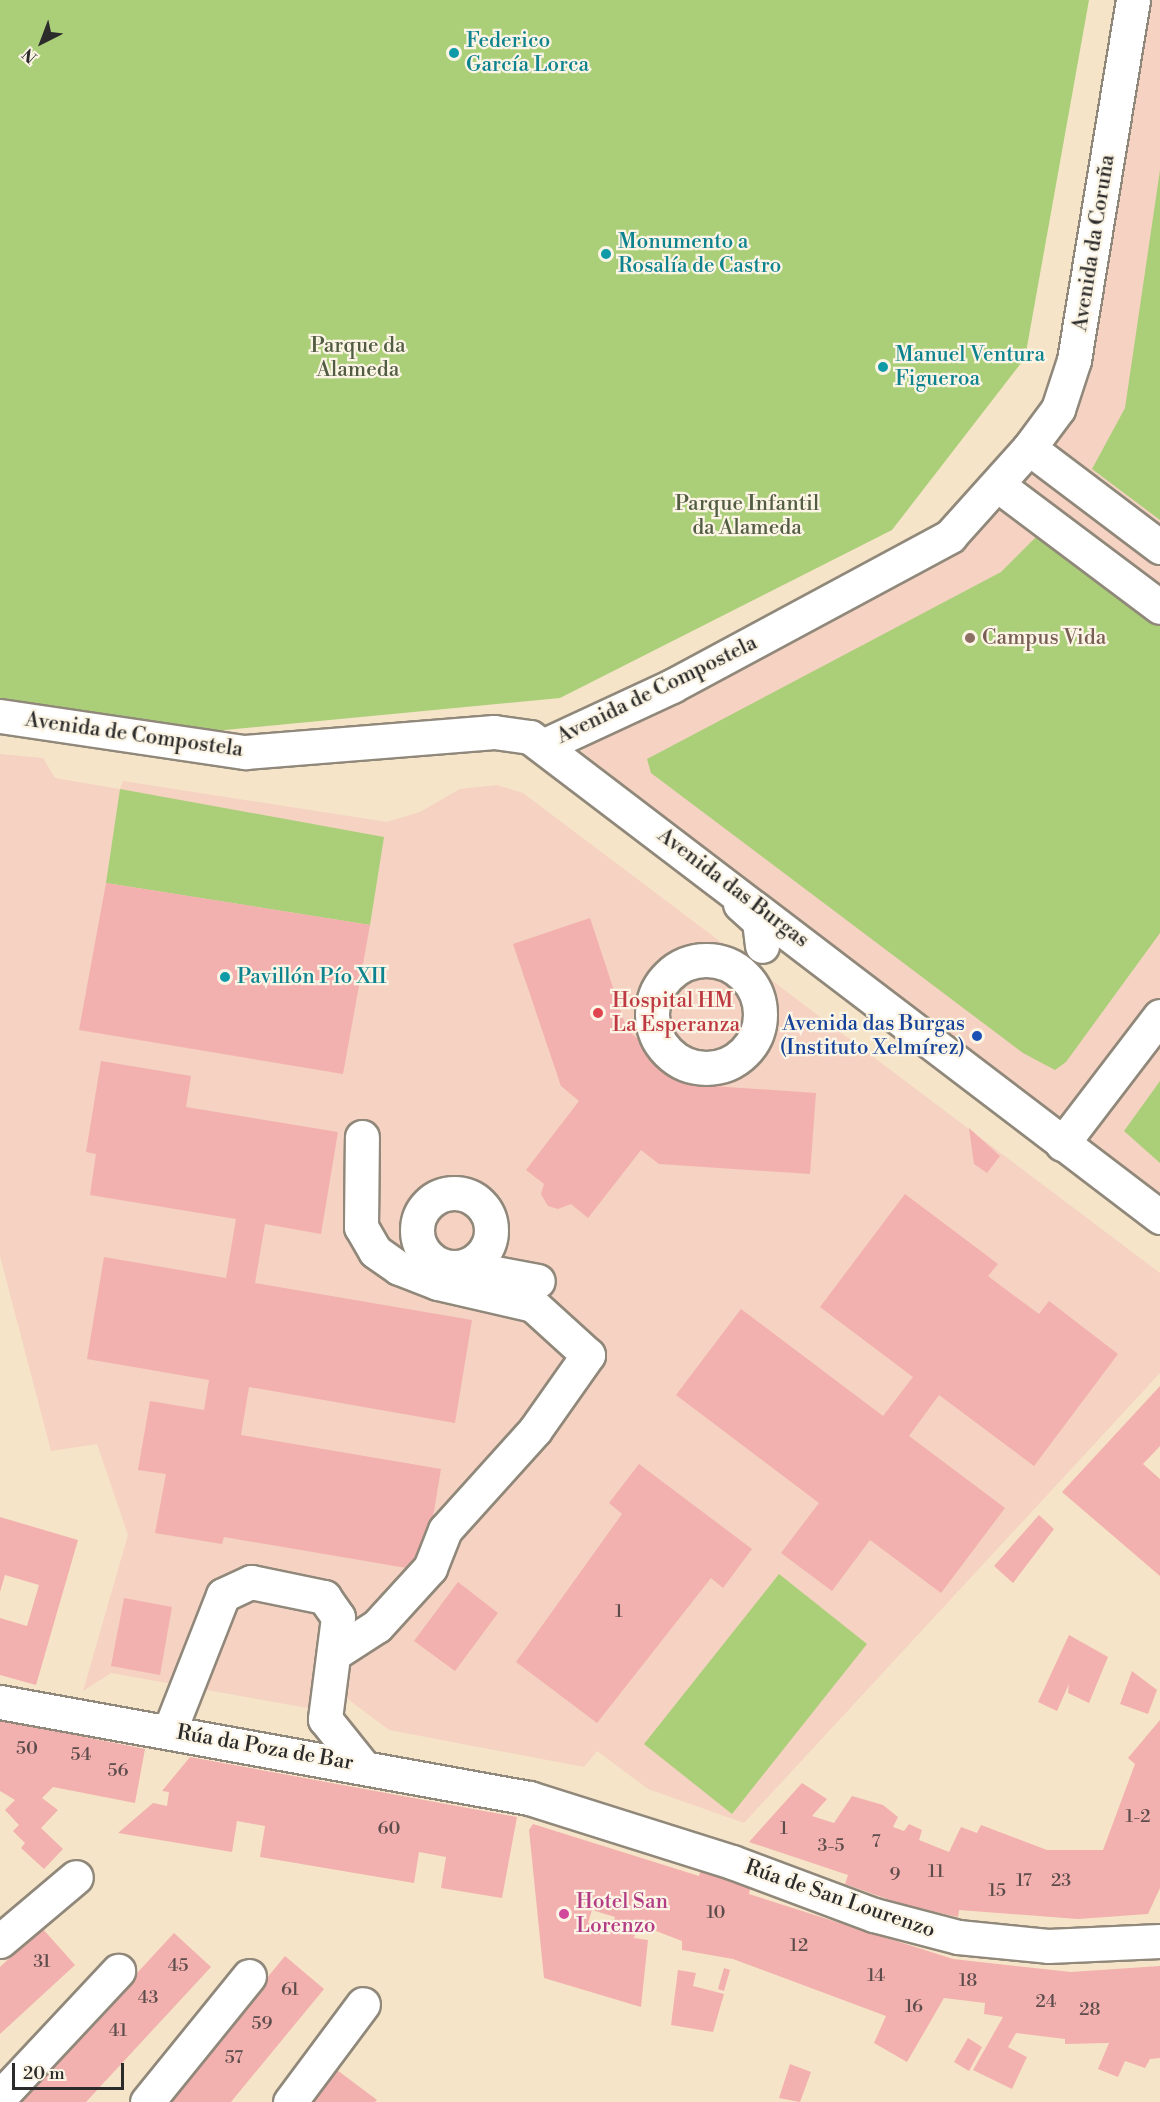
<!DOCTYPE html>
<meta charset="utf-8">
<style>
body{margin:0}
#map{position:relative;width:1160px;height:2102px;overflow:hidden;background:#f6e4c9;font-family:"Libre Bodoni",serif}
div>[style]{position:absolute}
.built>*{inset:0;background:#f5d2c2}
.green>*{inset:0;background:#abcf79}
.building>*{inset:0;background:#f2b1ae}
.roads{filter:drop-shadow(2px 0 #90887a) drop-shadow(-2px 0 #90887a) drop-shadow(0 2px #90887a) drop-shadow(0 -2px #90887a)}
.minor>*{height:33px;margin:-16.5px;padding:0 16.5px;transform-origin:16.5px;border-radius:16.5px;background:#fff}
.minor>.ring{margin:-16.5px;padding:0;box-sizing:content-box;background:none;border:33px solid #fff;border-radius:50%}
.dots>*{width:16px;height:16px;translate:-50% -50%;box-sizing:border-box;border:3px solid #fcf5e5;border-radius:50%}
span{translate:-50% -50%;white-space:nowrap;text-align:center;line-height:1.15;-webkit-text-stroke:4.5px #fcf5e5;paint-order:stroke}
.number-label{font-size:18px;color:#5d4c4c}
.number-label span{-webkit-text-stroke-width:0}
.culture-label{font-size:21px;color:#0d838f}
.left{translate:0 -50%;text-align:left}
.street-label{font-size:21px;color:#2b2b2b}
.park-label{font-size:21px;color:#515c42}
.education-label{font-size:21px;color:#785e54}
.health-label{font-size:21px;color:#be3a42}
.transit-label{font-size:21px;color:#164399}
.right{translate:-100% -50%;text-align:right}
.hotel-label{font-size:21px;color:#b23c85}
.north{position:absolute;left:12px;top:12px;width:60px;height:60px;-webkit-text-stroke:4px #fcf5e5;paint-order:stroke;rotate:222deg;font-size:16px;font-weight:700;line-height:24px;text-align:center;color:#2b2b2b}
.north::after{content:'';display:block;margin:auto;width:21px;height:27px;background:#2b2b2b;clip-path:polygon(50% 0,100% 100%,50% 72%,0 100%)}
.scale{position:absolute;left:12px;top:2063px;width:112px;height:27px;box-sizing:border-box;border:3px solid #2b2b2b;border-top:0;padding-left:8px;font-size:18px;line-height:21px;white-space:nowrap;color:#2b2b2b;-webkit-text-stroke:4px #fcf5e5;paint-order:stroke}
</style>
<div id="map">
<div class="built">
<i style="clip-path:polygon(1141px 0,1160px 0,1160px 1195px,1076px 1140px,581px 751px,979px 524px,1074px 400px)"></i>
<i style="clip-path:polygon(0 754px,43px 758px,55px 778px,120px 789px,123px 781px,387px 822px,420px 812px,460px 789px,497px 785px,523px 793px,1160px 1273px,1160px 1373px,744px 1823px,648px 1789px,597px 1751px,584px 1767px,389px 1730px,345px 1697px,330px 1712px,111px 1673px,83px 1691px,128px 1535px,97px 1444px,51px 1451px,0 1256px)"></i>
</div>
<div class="green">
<i style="clip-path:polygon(0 0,1089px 0,1025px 358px,892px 530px,560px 698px,215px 731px,0 698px)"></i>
<i style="clip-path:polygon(1160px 170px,1160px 520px,1092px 469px,1125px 408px)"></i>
<i style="clip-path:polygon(1040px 533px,1160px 625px,1160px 933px,1066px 1062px,1055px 1070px,1023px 1053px,651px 773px,647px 759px,1001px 572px)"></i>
<i style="clip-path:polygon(120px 789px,384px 837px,370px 925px,106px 883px)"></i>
<i style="clip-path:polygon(1160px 1081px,1160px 1163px,1124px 1131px)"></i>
<i style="clip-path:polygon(779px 1574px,867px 1644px,732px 1814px,644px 1744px)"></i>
</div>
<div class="building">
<i style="clip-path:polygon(106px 883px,370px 925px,343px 1074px,79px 1030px)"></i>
<i style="clip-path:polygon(590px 918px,627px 1030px,644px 1044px,697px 1085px,816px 1093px,810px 1174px,659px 1164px,641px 1150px,588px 1218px,571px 1204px,558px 1209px,548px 1206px,541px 1194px,544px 1184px,526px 1170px,579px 1101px,561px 1086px,513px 944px)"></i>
<i style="clip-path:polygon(101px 1061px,191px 1076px,186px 1107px,338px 1132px,321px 1234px,265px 1224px,255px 1283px,472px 1320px,455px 1423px,249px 1387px,241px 1435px,441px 1469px,424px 1571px,224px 1537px,222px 1544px,155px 1533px,166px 1474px,138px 1470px,150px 1401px,204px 1410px,209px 1380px,87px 1359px,104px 1257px,226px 1278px,236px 1219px,90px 1195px,96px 1154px,86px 1152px)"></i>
<i style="clip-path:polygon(969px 1128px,1000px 1156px,987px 1173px,974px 1164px)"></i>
<i style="clip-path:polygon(905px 1194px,998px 1264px,988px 1276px,1001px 1286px,1039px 1314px,1049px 1301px,1118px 1354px,1034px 1466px,939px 1395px,909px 1436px,1005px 1508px,941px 1593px,870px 1540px,832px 1591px,781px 1553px,819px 1503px,676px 1395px,741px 1309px,883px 1416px,913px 1377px,820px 1307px)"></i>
<i style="clip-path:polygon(1160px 1386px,1160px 1446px,1143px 1464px,1160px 1479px,1160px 1576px,1062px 1492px)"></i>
<i style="clip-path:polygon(639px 1464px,752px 1549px,723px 1588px,711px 1578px,597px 1723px,516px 1662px,622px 1514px,609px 1503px)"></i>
<i style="clip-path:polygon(1039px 1515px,1054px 1529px,1013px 1583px,994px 1566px)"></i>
<i style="clip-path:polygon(0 1517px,78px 1540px,36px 1685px,0 1675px,0 1618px,27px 1626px,39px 1585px,5px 1575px,0 1592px)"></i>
<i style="clip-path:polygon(458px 1582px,498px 1613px,455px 1671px,414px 1641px)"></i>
<i style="clip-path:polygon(124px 1598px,172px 1607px,160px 1675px,111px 1666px)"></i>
<i style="clip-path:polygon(1069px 1635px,1108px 1657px,1089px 1703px,1068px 1693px,1069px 1684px,1057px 1711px,1038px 1702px)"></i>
<i style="clip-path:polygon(1132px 1671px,1157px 1690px,1148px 1714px,1120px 1704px)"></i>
<i style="clip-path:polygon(0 1720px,145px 1749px,135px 1803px,53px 1787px,42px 1798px,58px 1810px,41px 1828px,63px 1849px,44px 1869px,21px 1848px,25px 1843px,13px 1831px,19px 1825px,5px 1810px,15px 1800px,0 1791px)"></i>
<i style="clip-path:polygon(1160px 1720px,1160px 1888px,1148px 1914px,1078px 1919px,959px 1910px,958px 1917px,901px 1904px,845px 1884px,848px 1875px,749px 1842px,802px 1783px,827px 1799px,812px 1816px,834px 1823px,852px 1796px,883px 1805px,898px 1817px,893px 1827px,904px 1831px,909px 1824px,922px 1830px,919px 1840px,949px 1852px,961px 1827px,977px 1833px,981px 1825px,1047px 1850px,1103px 1850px,1135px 1764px,1128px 1758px)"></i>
<i style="clip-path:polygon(190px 1757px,517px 1817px,502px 1898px,441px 1888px,446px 1857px,419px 1852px,414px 1883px,260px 1857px,265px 1826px,237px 1821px,232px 1852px,118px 1833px,153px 1803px,167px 1806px,169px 1792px,162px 1791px)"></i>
<i style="clip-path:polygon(evenodd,533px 1824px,699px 1876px,701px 1869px,751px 1883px,749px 1894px,953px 1959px,1071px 1972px,1160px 1966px,1160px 2058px,1150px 2059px,1145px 2068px,1125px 2061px,1118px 2077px,1098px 2069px,1109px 2043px,1065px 2044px,1065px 2039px,1016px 2033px,1008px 2047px,1027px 2057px,1012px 2089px,973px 2070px,1003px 2017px,984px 2014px,985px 2003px,944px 1998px,907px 2062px,874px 2043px,886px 2016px,733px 1959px,682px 1950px,682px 1941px,638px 1924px,634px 1938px,648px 1940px,641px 2007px,544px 1978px,529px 1830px,533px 1824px,592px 1910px,615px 1917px,611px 1931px,588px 1923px,592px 1910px)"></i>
<i style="clip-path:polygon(42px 1928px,75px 1965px,0 2034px,0 1967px)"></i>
<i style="clip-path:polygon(174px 1933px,211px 1967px,86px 2102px,18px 2102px)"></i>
<i style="clip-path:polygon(285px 1956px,324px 1989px,231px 2102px,165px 2102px)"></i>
<i style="clip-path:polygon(724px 1968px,730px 1970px,724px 1991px,718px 1989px)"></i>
<i style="clip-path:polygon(678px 1970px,696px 1973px,693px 1986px,724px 1994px,713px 2032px,671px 2025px)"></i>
<i style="clip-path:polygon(968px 2038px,982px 2047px,969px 2071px,954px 2062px)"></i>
<i style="clip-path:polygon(790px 2064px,811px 2072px,800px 2102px,779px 2098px)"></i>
<i style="clip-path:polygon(337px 2070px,377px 2100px,375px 2102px,312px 2102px)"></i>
</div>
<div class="roads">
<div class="minor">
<i style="left:1029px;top:448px;width:164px;rotate:37.1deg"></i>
<i style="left:999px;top:486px;width:201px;rotate:36.9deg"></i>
<i style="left:0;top:716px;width:248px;rotate:8.4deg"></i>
<i style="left:245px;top:752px;width:250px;rotate:-4.6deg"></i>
<i style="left:494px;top:732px;width:36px;rotate:8deg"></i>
<i style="left:530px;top:737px;width:792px;rotate:37.3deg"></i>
<i style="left:547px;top:744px;width:138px;rotate:-24.9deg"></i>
<i style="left:672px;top:686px;width:316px;rotate:-28.3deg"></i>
<i style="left:950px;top:536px;width:118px;rotate:-48.1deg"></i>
<i style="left:1029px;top:448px;width:49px;rotate:-53.4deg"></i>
<i style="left:1058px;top:409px;width:52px;rotate:-71.9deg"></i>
<i style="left:1074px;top:360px;width:365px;rotate:-80.7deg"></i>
<i style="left:740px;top:904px;width:25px;rotate:42deg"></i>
<i style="left:759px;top:921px;width:25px;rotate:83deg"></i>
<i class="ring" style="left:652px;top:960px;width:75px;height:75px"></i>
<i style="left:1062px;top:1144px;width:161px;rotate:-52.6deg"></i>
<i class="ring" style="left:417px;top:1193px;width:41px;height:41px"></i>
<i style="left:463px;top:1267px;width:76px;rotate:10.6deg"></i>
<i style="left:338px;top:1651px;width:46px;rotate:-32.7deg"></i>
<i style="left:377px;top:1626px;width:79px;rotate:-47.6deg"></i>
<i style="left:430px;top:1568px;width:41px;rotate:-68.5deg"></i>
<i style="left:445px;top:1530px;width:135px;rotate:-48deg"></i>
<i style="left:535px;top:1430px;width:92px;rotate:-54.8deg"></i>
<i style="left:588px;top:1355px;width:74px;rotate:-137.7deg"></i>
<i style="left:533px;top:1305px;width:98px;rotate:-167deg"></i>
<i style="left:438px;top:1283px;width:42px;rotate:-159deg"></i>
<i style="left:399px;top:1268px;width:29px;rotate:-145deg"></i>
<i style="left:375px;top:1251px;width:28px;rotate:-120deg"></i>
<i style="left:361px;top:1227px;width:90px;rotate:-89.4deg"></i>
<i style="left:0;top:1702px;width:538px;rotate:10.29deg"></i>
<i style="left:529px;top:1798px;width:213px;rotate:17.5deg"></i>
<i style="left:732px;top:1862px;width:152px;rotate:20.5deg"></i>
<i style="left:874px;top:1915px;width:87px;rotate:14.7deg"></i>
<i style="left:958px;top:1937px;width:90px;rotate:5.7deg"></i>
<i style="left:1048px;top:1946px;width:112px;rotate:-2.6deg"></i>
<i style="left:169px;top:1732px;width:147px;rotate:-68.5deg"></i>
<i style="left:223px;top:1595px;width:31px;rotate:-25deg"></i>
<i style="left:251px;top:1582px;width:75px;rotate:11.6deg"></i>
<i style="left:324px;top:1597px;width:24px;rotate:55deg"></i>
<i style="left:338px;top:1617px;width:103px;rotate:97.3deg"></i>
<i style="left:325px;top:1719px;width:58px;rotate:51.3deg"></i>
<i style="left:0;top:1941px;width:99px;rotate:-40.1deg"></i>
<i style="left:0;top:2097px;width:173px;rotate:-46.9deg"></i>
<i style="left:147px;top:2102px;width:162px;rotate:-51deg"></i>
<i style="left:290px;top:2102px;width:122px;rotate:-53.3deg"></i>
</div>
</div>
<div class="dots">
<i style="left:454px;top:53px;background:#0f9aa8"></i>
<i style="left:606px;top:254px;background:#0f9aa8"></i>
<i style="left:883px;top:367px;background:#0f9aa8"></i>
<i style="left:970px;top:638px;background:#8d6e63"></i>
<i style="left:225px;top:977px;background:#0f9aa8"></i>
<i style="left:598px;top:1013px;background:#e0444e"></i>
<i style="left:977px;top:1036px;background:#1a4fb4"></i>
<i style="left:564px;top:1914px;background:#d1479c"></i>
</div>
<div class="number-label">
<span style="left:619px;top:1612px">1</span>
<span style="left:27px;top:1749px">50</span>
<span style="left:81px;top:1755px">54</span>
<span style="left:118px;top:1771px">56</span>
<span style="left:1138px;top:1817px">1-2</span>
<span style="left:389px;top:1829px">60</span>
<span style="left:784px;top:1829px">1</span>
<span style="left:876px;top:1842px">7</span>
<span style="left:831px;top:1846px">3-5</span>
<span style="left:936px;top:1872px">11</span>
<span style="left:895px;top:1875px">9</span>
<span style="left:1024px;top:1881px">17</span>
<span style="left:1061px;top:1881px">23</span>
<span style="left:997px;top:1891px">15</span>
<span style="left:716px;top:1913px">10</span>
<span style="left:799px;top:1946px">12</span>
<span style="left:42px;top:1962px">31</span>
<span style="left:178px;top:1966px">45</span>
<span style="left:876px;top:1976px">14</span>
<span style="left:968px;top:1981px">18</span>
<span style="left:290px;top:1990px">61</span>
<span style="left:148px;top:1998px">43</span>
<span style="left:1046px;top:2002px">24</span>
<span style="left:914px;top:2007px">16</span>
<span style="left:1090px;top:2010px">28</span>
<span style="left:262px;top:2024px">59</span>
<span style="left:118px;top:2031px">41</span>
<span style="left:234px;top:2058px">57</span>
</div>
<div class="culture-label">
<span class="left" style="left:466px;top:53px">Federico<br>García Lorca</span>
<span class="left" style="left:618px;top:254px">Monumento a<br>Rosalía de Castro</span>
<span class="left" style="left:895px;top:367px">Manuel Ventura<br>Figueroa</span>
<span class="left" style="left:237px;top:977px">Pavillón Pío XII</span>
</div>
<div class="street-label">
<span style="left:1094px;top:243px;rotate:-81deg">Avenida da Coruña</span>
<span style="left:657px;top:690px;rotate:-26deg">Avenida de Compostela</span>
<span style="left:134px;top:735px;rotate:8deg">Avenida de Compostela</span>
<span style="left:733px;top:888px;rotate:37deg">Avenida das Burgas</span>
<span style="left:265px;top:1748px;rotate:10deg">Rúa da Poza de Bar</span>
<span style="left:840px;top:1899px;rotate:19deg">Rúa de San Lourenzo</span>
</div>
<div class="park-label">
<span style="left:358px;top:358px">Parque da<br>Alameda</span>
<span style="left:747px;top:516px">Parque Infantil<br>da Alameda</span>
</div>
<div class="education-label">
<span class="left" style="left:982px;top:638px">Campus Vida</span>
</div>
<div class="health-label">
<span class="left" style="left:612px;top:1013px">Hospital HM<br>La Esperanza</span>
</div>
<div class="transit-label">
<span class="right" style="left:965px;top:1036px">Avenida das Burgas<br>(Instituto Xelmírez)</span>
</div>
<div class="hotel-label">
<span class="left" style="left:576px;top:1914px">Hotel San<br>Lorenzo</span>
</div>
<div class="north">N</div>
<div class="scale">20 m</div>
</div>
